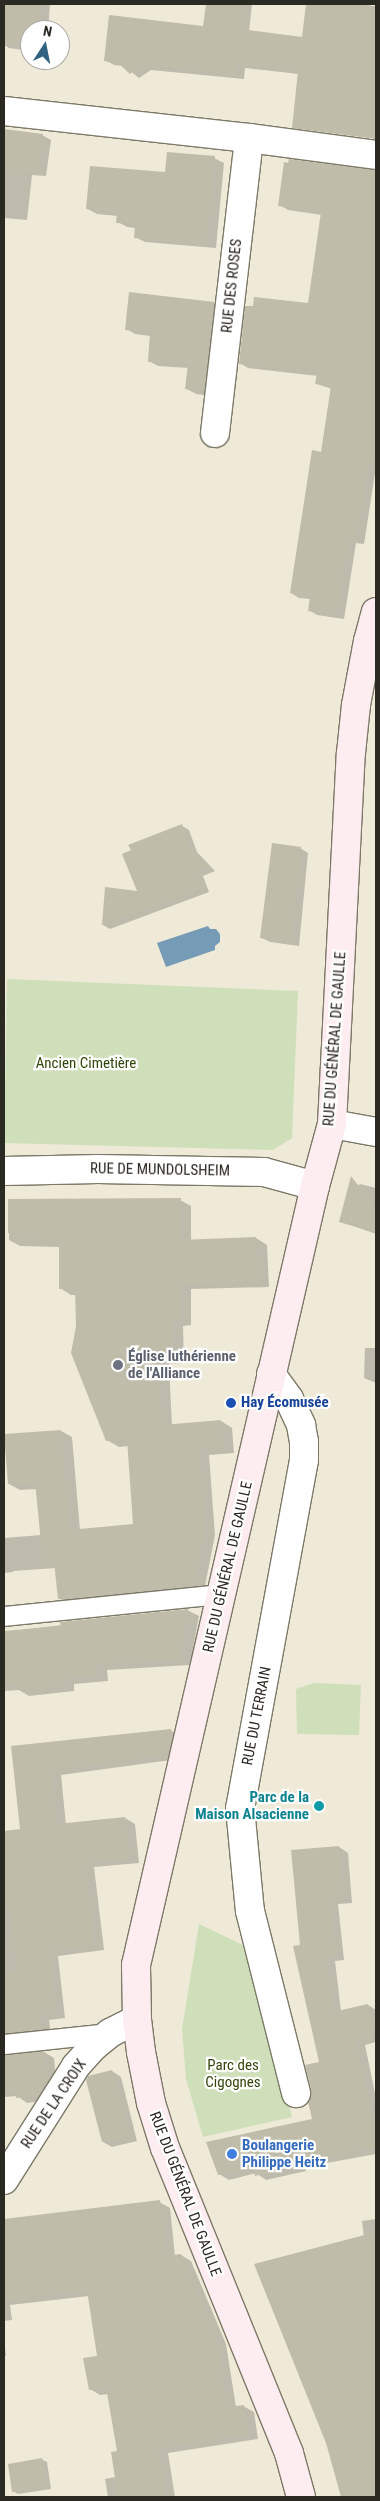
<!DOCTYPE html>
<meta charset="utf-8">
<style>
body{margin:0}
#map{position:relative;width:380px;height:2501px;overflow:hidden;background:#eeead7;font-family:"Roboto Condensed",sans-serif}
div>[style]{position:absolute}
.green>*{inset:0;background:#cedfba}
.water>*{inset:0;background:#759bb6}
.shadow>*{inset:0;background:#0003}
.building>*{inset:0;background:#bfbca9}
.roads{filter:drop-shadow(1px 0 #7c7968) drop-shadow(-1px 0 #7c7968) drop-shadow(0 1px #7c7968) drop-shadow(0 -1px #7c7968)}
.service>*{height:19px;margin:-9.5px;padding:0 9.5px;transform-origin:9.5px;border-radius:9.5px;background:#fff}
.minor>*{height:28px;margin:-14px;padding:0 14px;transform-origin:14px;border-radius:14px;background:#fff}
.secondary>*{height:28px;margin:-14px;padding:0 14px;transform-origin:14px;border-radius:14px;background:#feedf0}
.dots>*{width:14px;height:14px;translate:-50% -50%;box-sizing:border-box;border:2px solid #fff;border-radius:50%}
span{translate:-50% -50%;white-space:nowrap;text-align:center;line-height:1.15;-webkit-text-stroke:4.5px #fff;paint-order:stroke}
.street-label{font-size:15px;color:#2a2922}
.park-label{font-size:15px;color:#31460a}
.worship-label{font-size:15px;color:#5b616d;font-weight:700}
.left{translate:0 -50%;text-align:left}
.transit-label{font-size:15px;color:#164399;font-weight:700}
.culture-label{font-size:15px;color:#0d838f;font-weight:700}
.right{translate:-100% -50%;text-align:right}
.shop-label{font-size:15px;color:#366cbe;font-weight:700}
.frame{position:absolute;inset:0;border:5px solid #2a2922;pointer-events:none}
.north{position:absolute;left:20px;top:20px;width:50px;height:50px;box-sizing:border-box;background:#fff;border:1px solid #aaa9a7;border-radius:50%;rotate:11deg;font-size:14px;font-weight:700;line-height:20px;text-align:center;color:#2a2922}
.north::after{content:'';display:block;margin:auto;width:18px;height:22px;background:#316280;clip-path:polygon(50% 0,100% 100%,50% 72%,0 100%)}
</style>
<div id="map">
<div class="green">
<i style="clip-path:polygon(7px 979px,298px 991px,292px 1138px,273px 1150px,4px 1143px)"></i>
<i style="clip-path:polygon(314px 1683px,361px 1685px,359px 1735px,297px 1734px,296px 1689px)"></i>
<i style="clip-path:polygon(199px 1924px,249px 1948px,292px 2117px,203px 2137px,186px 2079px,182px 2029px)"></i>
</div>
<div class="water">
<i style="clip-path:polygon(208px 926px,210px 929px,216px 929px,220px 934px,220px 942px,215px 946px,215px 950px,166px 967px,157px 943px)"></i>
</div>
<div class="shadow">
<i style="clip-path:polygon(4px 4px,50px 4px,48px 30px,30px 30px,30px 51px,9px 48px,4px 45px)"></i>
<i style="clip-path:polygon(207px 4px,252px 4px,249px 32px,304px 38px,307px 4px,370px 4px,370px 7px,376px 7px,376px 138px,301px 128px,301px 130px,376px 142px,302px 132px,293px 127px,299px 74px,245px 68px,244px 79px,151px 70px,139px 78px,124px 66px,114px 65px,105px 60px,204px 28px)"></i>
<i style="clip-path:polygon(42px 135px,51px 140px,46px 176px,32px 175px,27px 220px,4px 218px,4px 150px,8px 151px)"></i>
<i style="clip-path:polygon(214px 158px,224px 163px,216px 248px,145px 242px,135px 237px,136px 228px,127px 227px,118px 222px,118px 216px,97px 214px,88px 209px,166px 174px)"></i>
<i style="clip-path:polygon(376px 171px,376px 467px,364px 544px,356px 543px,344px 619px,317px 615px,309px 610px,310px 599px,299px 598px,291px 593px,322px 454px,332px 389px,317px 384px,318px 376px,248px 368px,240px 363px,309px 305px,322px 215px,288px 210px,280px 205px)"></i>
<i style="clip-path:polygon(130px 294px,214px 303px,223px 308px,213px 396px,196px 394px,187px 389px,189px 368px,158px 366px,149px 361px,151px 336px,135px 334px,127px 329px)"></i>
<i style="clip-path:polygon(182px 826px,189px 830px,197px 852px,215px 871px,203px 876px,209px 892px,110px 929px,103px 925px,106px 888px,139px 892px)"></i>
<i style="clip-path:polygon(300px 848px,308px 853px,299px 946px,270px 942px,262px 938px)"></i>
<i style="clip-path:polygon(360px 1184px,376px 1188px,376px 1234px,340px 1221px,348px 1194px)"></i>
<i style="clip-path:polygon(9px 1200px,180px 1200px,191px 1206px,191px 1241px,256px 1238px,267px 1245px,269px 1287px,191px 1289px,191px 1325px,183px 1326px,184px 1363px,169px 1364px,172px 1426px,221px 1421px,232px 1428px,234px 1453px,209px 1455px,215px 1535px,204px 1591px,70px 1605px,59px 1598px,56px 1568px,13px 1571px,13px 1572px,4px 1573px,4px 1538px,41px 1535px,37px 1489px,20px 1490px,9px 1484px,61px 1431px,72px 1437px,80px 1530px,134px 1525px,129px 1446px,119px 1447px,107px 1440px,77px 1326px,76px 1295px,71px 1295px,60px 1288px,60px 1247px,20px 1246px,9px 1240px)"></i>
<i style="clip-path:polygon(365px 1348px,376px 1348px,376px 1383px,364px 1378px)"></i>
<i style="clip-path:polygon(187px 1610px,199px 1616px,190px 1665px,107px 1670px,108px 1681px,74px 1684px,74px 1691px,29px 1696px,19px 1690px,4px 1691px,4px 1632px)"></i>
<i style="clip-path:polygon(170px 1730px,180px 1736px,178px 1759px,61px 1775px,66px 1825px,125px 1818px,135px 1824px,139px 1863px,94px 1867px,104px 1950px,58px 1956px,65px 2018px,49px 2020px,51px 2034px,4px 2041px,4px 1833px,21px 1831px,12px 1747px)"></i>
<i style="clip-path:polygon(339px 1847px,348px 1853px,352px 1903px,338px 1904px,344px 1960px,335px 1961px,341px 2011px,368px 2005px,376px 2010px,376px 2042px,365px 2045px,376px 2098px,376px 2154px,305px 2167px,306px 2171px,266px 2180px,256px 2173px,229px 2180px,219px 2174px,313px 2120px,321px 2063px,301px 1946px)"></i>
<i style="clip-path:polygon(44px 2052px,54px 2058px,57px 2087px,49px 2100px,27px 2103px,17px 2096px,4px 2097px,4px 2056px)"></i>
<i style="clip-path:polygon(112px 2071px,121px 2077px,137px 2141px,112px 2147px,103px 2142px)"></i>
<i style="clip-path:polygon(159px 2202px,170px 2208px,175px 2256px,181px 2255px,191px 2261px,226px 2344px,236px 2407px,243px 2406px,254px 2412px,258px 2439px,168px 2453px,175px 2497px,108px 2497px,105px 2479px,116px 2477px,118px 2452px,108px 2394px,100px 2395px,90px 2389px,98px 2357px,89px 2296px,10px 2305px,12px 2320px,4px 2321px,4px 2220px)"></i>
<i style="clip-path:polygon(376px 2219px,376px 2497px,342px 2497px,328px 2442px,364px 2237px,362px 2221px)"></i>
<i style="clip-path:polygon(4px 2338px,6px 2356px,4px 2356px)"></i>
<i style="clip-path:polygon(41px 2459px,47px 2462px,51px 2489px,18px 2494px,13px 2491px)"></i>
</div>
<div class="building">
<i style="clip-path:polygon(4px 4px,41px 4px,38px 30px,30px 30px,30px 48px,4px 44px)"></i>
<i style="clip-path:polygon(206px 4px,243px 4px,241px 29px,302px 37px,306px 4px,376px 6px,376px 139px,292px 128px,298px 71px,237px 64px,236px 75px,141px 65px,130px 74px,118px 63px,104px 61px,109px 15px,203px 26px)"></i>
<i style="clip-path:polygon(4px 129px,43px 134px,38px 171px,4px 169px)"></i>
<i style="clip-path:polygon(167px 152px,215px 156px,206px 244px,134px 238px,135px 224px,116px 223px,117px 212px,86px 209px,90px 166px,165px 172px)"></i>
<i style="clip-path:polygon(289px 159px,376px 170px,376px 461px,369px 460px,356px 540px,348px 539px,336px 615px,308px 611px,310px 597px,290px 593px,312px 450px,321px 452px,331px 386px,315px 384px,317px 373px,239px 364px,245px 306px,253px 306px,254px 297px,308px 303px,321px 212px,278px 206px,284px 162px,288px 163px)"></i>
<i style="clip-path:polygon(129px 292px,214px 302px,204px 391px,185px 389px,188px 364px,148px 362px,150px 332px,125px 330px)"></i>
<i style="clip-path:polygon(182px 824px,190px 847px,209px 866px,196px 871px,202px 888px,102px 925px,105px 887px,137px 891px,122px 854px,131px 850px,128px 845px)"></i>
<i style="clip-path:polygon(272px 843px,301px 847px,291px 943px,260px 938px)"></i>
<i style="clip-path:polygon(351px 1176px,376px 1209px,376px 1233px,339px 1222px)"></i>
<i style="clip-path:polygon(181px 1198px,180px 1240px,256px 1237px,258px 1281px,180px 1283px,180px 1320px,172px 1320px,174px 1358px,158px 1358px,162px 1425px,221px 1420px,224px 1447px,199px 1449px,205px 1528px,193px 1586px,58px 1599px,54px 1562px,43px 1563px,35px 1482px,8px 1484px,4px 1434px,61px 1430px,69px 1530px,133px 1524px,127px 1439px,106px 1441px,71px 1353px,76px 1326px,75px 1289px,59px 1289px,59px 1241px,39px 1241px,39px 1233px,8px 1233px,8px 1199px)"></i>
<i style="clip-path:polygon(188px 1609px,179px 1659px,96px 1664px,97px 1676px,63px 1678px,63px 1685px,17px 1690px,16px 1683px,4px 1685px,4px 1631px,61px 1626px,60px 1622px)"></i>
<i style="clip-path:polygon(171px 1729px,172px 1739px,168px 1754px,51px 1770px,57px 1824px,125px 1817px,130px 1858px,85px 1862px,94px 1945px,49px 1951px,56px 2013px,40px 2015px,42px 2029px,4px 2033px,4px 1974px,18px 1972px,10px 1910px,4px 1911px,4px 1831px,20px 1829px,11px 1746px)"></i>
<i style="clip-path:polygon(339px 1846px,343px 1898px,329px 1900px,336px 1955px,326px 1957px,333px 2012px,368px 2004px,375px 2036px,356px 2040px,371px 2112px,376px 2111px,376px 2147px,297px 2162px,297px 2166px,255px 2176px,253px 2167px,218px 2175px,206px 2142px,312px 2119px,308px 2102px,311px 2089px,305px 2065px,319px 2062px,293px 1946px,300px 1945px,291px 1850px)"></i>
<i style="clip-path:polygon(44px 2051px,48px 2081px,39px 2095px,16px 2098px,15px 2090px,4px 2091px,4px 2055px)"></i>
<i style="clip-path:polygon(112px 2070px,129px 2136px,102px 2142px,86px 2080px,88px 2076px)"></i>
<i style="clip-path:polygon(160px 2200px,166px 2256px,181px 2254px,216px 2338px,227px 2407px,244px 2405px,248px 2434px,158px 2448px,166px 2497px,118px 2497px,111px 2452px,117px 2451px,106px 2387px,89px 2390px,83px 2358px,97px 2356px,87px 2290px,4px 2300px,4px 2219px)"></i>
<i style="clip-path:polygon(376px 2232px,376px 2497px,341px 2497px,326px 2443px,254px 2264px)"></i>
<i style="clip-path:polygon(42px 2458px,46px 2487px,12px 2492px,8px 2464px)"></i>
</div>
<div class="roads">
<div class="service">
<i style="left:4px;top:1616px;width:219px;rotate:-5.8deg"></i>
<i style="left:4px;top:2044px;width:106px;rotate:-6deg"></i>
</div>
<div class="minor">
<i style="left:4px;top:111px;width:246px;rotate:6.3deg"></i>
<i style="left:249px;top:138px;width:128px;rotate:7.6deg"></i>
<i style="left:215px;top:433px;width:297px;rotate:-83.4deg"></i>
<i style="left:332px;top:1124px;width:45px;rotate:10.3deg"></i>
<i style="left:4px;top:1171px;width:94px;rotate:-1.2deg"></i>
<i style="left:98px;top:1169px;width:166px;rotate:1deg"></i>
<i style="left:264px;top:1172px;width:53px;rotate:15.4deg"></i>
<i style="left:271px;top:1374px;width:31px;rotate:54deg"></i>
<i style="left:289px;top:1399px;width:29px;rotate:65deg"></i>
<i style="left:301px;top:1425px;width:17px;rotate:80deg"></i>
<i style="left:304px;top:1442px;width:18px;rotate:90deg"></i>
<i style="left:304px;top:1460px;width:354px;rotate:100.4deg"></i>
<i style="left:240px;top:1808px;width:103px;rotate:84.5deg"></i>
<i style="left:250px;top:1911px;width:188px;rotate:75.8deg"></i>
<i style="left:4px;top:2180px;width:135px;rotate:-57.7deg"></i>
<i style="left:76px;top:2066px;width:27px;rotate:-48deg"></i>
<i style="left:94px;top:2046px;width:21px;rotate:-39deg"></i>
<i style="left:110px;top:2033px;width:30px;rotate:-27deg"></i>
</div>
<div class="secondary">
<i style="left:301px;top:2497px;width:46px;rotate:-105.3deg"></i>
<i style="left:289px;top:2453px;width:329px;rotate:-112.1deg"></i>
<i style="left:165px;top:2148px;width:47px;rotate:-107.3deg"></i>
<i style="left:151px;top:2103px;width:52px;rotate:-101.1deg"></i>
<i style="left:141px;top:2052px;width:33px;rotate:-97deg"></i>
<i style="left:137px;top:2019px;width:54px;rotate:-91.1deg"></i>
<i style="left:136px;top:1965px;width:799px;rotate:-77.06deg"></i>
<i style="left:315px;top:1186px;width:64px;rotate:-74.7deg"></i>
<i style="left:332px;top:1124px;width:371px;rotate:-87.1deg"></i>
<i style="left:351px;top:753px;width:48px;rotate:-84.1deg"></i>
<i style="left:356px;top:705px;width:65px;rotate:-79.4deg"></i>
<i style="left:368px;top:641px;width:30px;rotate:-75deg"></i>
</div>
</div>
<div class="dots">
<i style="left:118px;top:1365px;background:#6b7280"></i>
<i style="left:231px;top:1403px;background:#1a4fb4"></i>
<i style="left:319px;top:1806px;background:#0f9aa8"></i>
<i style="left:232px;top:2154px;background:#3f7fe0"></i>
</div>
<div class="street-label">
<span style="left:232px;top:286px;rotate:-84deg">RUE DES ROSES</span>
<span style="left:335px;top:1039px;rotate:-86deg">RUE DU GÉNÉRAL DE GAULLE</span>
<span style="left:160px;top:1170px;rotate:1deg">RUE DE MUNDOLSHEIM</span>
<span style="left:228px;top:1567px;rotate:-77deg">RUE DU GÉNÉRAL DE GAULLE</span>
<span style="left:257px;top:1716px;rotate:-79deg">RUE DU TERRAIN</span>
<span style="left:54px;top:2104px;rotate:-56deg">RUE DE LA CROIX</span>
<span style="left:185px;top:2194px;rotate:69deg">RUE DU GÉNÉRAL DE GAULLE</span>
</div>
<div class="park-label">
<span style="left:86px;top:1064px">Ancien Cimetière</span>
<span style="left:233px;top:2074px">Parc des<br>Cigognes</span>
</div>
<div class="worship-label">
<span class="left" style="left:128px;top:1365px">Église luthérienne<br>de l'Alliance</span>
</div>
<div class="transit-label">
<span class="left" style="left:241px;top:1403px">Hay Écomusée</span>
</div>
<div class="culture-label">
<span class="right" style="left:309px;top:1806px">Parc de la<br>Maison Alsacienne</span>
</div>
<div class="shop-label">
<span class="left" style="left:242px;top:2154px">Boulangerie<br>Philippe Heitz</span>
</div>
<div class="frame"></div>
<div class="north">N</div>
</div>
